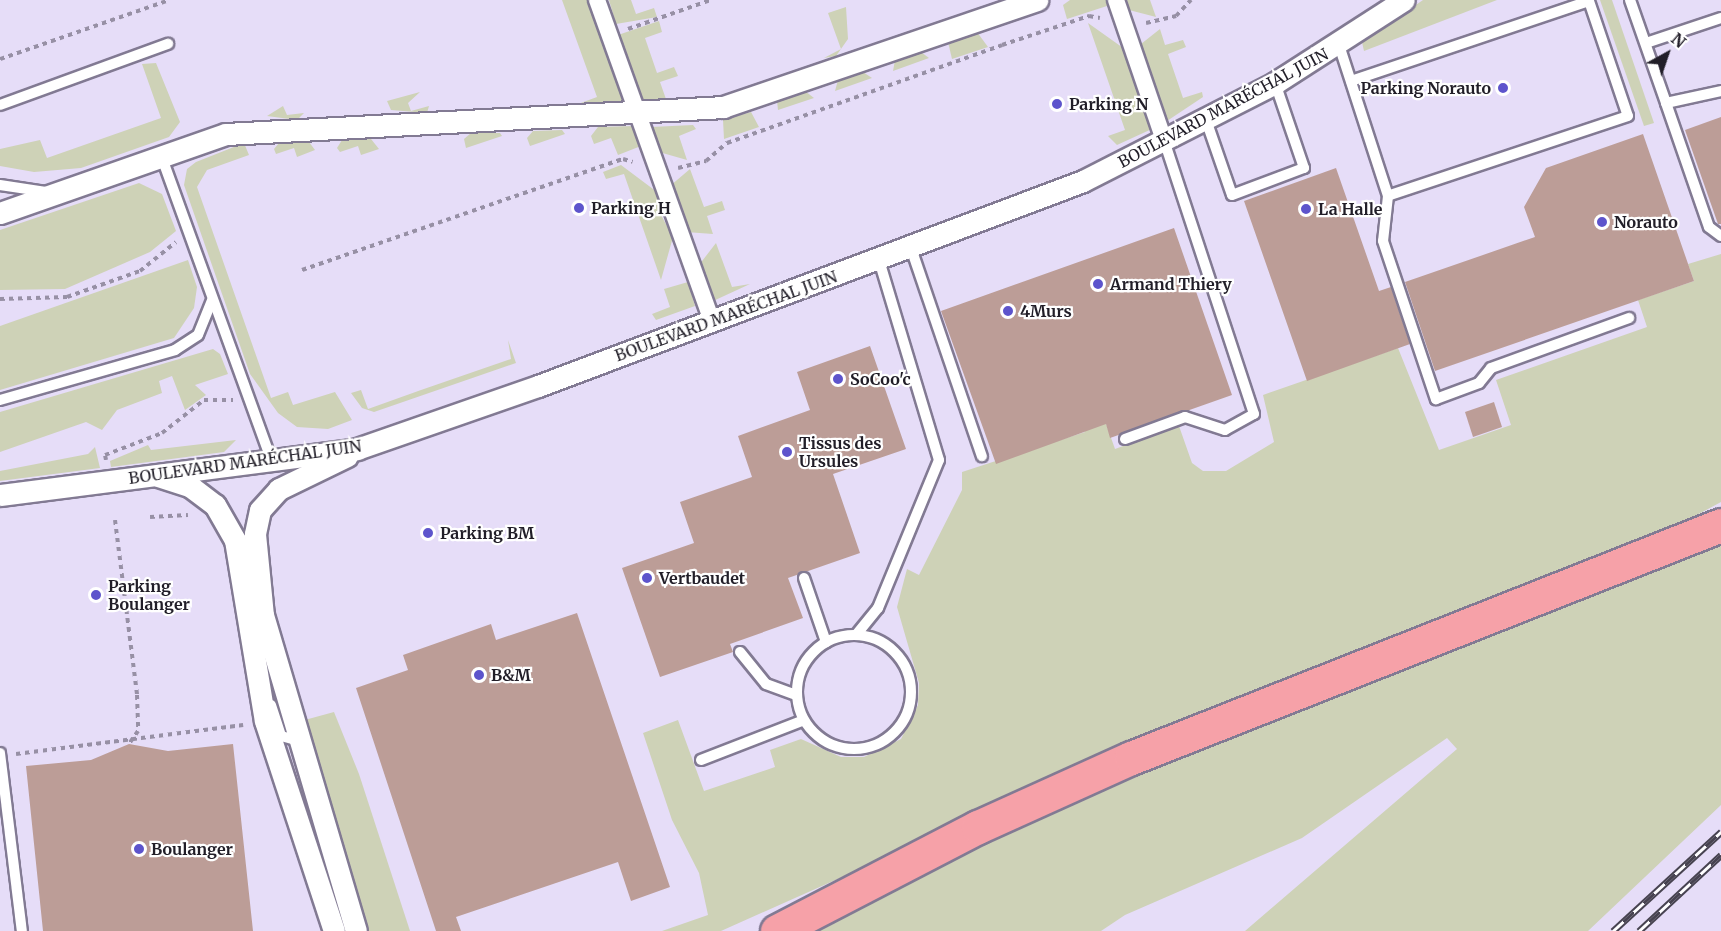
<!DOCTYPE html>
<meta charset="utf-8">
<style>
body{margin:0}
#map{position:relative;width:1721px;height:931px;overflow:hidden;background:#e6ddf8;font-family:Merriweather,serif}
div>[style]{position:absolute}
.green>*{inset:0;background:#ced2b7}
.building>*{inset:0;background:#bc9d97}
.path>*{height:4px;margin-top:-2px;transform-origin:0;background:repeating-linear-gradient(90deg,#9790a5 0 4.5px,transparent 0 9px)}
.roads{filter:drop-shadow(2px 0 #827a93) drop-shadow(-2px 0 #827a93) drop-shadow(0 2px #827a93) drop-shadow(0 -2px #827a93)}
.service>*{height:10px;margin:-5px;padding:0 5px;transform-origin:5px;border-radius:5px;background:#fff}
.service>.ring{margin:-5px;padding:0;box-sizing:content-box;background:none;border:10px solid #fff;border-radius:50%}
.pedestrian>*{height:16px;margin:-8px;padding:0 8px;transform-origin:8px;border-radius:8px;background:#fff}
.minor>*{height:21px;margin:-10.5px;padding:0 10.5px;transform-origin:10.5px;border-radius:10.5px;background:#fff}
.motorway>*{height:33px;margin:-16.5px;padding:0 16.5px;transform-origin:16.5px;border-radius:16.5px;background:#f6a1a8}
.rail>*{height:7px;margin-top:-3.5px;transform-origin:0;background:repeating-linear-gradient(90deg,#fff 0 14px,#474350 0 28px);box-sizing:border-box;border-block:2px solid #474350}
.dots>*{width:16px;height:16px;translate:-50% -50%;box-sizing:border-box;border:3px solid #fff;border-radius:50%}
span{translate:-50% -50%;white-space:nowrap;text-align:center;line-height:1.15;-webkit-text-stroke:4.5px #fff;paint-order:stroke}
.poi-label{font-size:16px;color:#211e28;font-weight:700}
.right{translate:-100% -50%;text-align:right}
.left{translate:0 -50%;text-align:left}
.street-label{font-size:16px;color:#211e28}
.north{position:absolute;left:1637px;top:24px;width:60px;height:60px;-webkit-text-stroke:4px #fff;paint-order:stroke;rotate:40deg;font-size:16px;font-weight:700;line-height:24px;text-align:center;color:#211e28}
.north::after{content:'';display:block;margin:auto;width:21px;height:27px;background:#211e28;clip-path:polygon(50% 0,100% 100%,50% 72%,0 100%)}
</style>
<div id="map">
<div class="green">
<i style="clip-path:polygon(562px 0,587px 0,624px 104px,578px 104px,597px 97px)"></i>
<i style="clip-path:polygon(609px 0,631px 0,636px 14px,654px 8px,657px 17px,616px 24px)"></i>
<i style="clip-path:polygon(1070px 0,1108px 0,1110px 5px,1067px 19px,1063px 5px)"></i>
<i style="clip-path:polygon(1125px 0,1150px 0,1156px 17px,1129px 10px)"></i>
<i style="clip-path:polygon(1423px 0,1497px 0,1364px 51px,1362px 42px)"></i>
<i style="clip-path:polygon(1600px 0,1612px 0,1654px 123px,1644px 126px)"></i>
<i style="clip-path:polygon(846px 7px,848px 39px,836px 56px,824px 58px,841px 49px,828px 13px)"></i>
<i style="clip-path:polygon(659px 21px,662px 32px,645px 38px,657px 73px,674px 67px,678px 76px,660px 82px,667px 102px,644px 102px,618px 35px)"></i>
<i style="clip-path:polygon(1088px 23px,1126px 50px,1154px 128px,1117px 145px,1108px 136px,1125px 130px)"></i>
<i style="clip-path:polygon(1160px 29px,1165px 45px,1183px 40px,1186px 47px,1168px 54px,1183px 98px,1202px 92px,1203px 97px,1167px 121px,1141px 44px)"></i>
<i style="clip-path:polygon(977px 32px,988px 47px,952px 59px,948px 42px)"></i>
<i style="clip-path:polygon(921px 52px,929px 58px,893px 71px,895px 60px)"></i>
<i style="clip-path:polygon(156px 63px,180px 122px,169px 137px,81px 168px,34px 172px,0 166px,0 149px,40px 140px,47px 158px,161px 118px,142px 64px)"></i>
<i style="clip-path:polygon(863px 72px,872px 78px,835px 91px,838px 80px)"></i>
<i style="clip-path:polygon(805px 91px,814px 98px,778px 110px,777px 101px)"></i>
<i style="clip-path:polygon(420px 92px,408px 103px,411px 111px,429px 106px,427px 113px,391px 110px,387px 101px)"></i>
<i style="clip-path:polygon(283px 106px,287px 115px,304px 113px,297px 120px,267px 116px)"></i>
<i style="clip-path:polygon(751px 112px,759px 127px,724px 139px,723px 120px)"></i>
<i style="clip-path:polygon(693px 125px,696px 129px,679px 136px,687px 160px,659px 152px,651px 127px)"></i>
<i style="clip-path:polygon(633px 126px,641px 146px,618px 155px,611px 138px,594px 144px,591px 136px,598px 127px)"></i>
<i style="clip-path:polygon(562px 130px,565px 134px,530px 146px,527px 138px,533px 131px)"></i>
<i style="clip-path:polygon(471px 133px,500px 133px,502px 136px,466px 148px,464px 139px)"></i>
<i style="clip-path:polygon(371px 139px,379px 149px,361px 155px,358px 146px,340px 152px,337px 148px,342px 140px)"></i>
<i style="clip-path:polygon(309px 142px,315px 150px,297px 157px,294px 148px,276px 154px,274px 149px,279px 143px)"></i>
<i style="clip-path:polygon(244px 143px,249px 155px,207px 170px,197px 187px,271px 398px,288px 392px,293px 405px,335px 392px,352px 420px,328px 429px,297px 427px,278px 413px,250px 374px,184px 185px,187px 169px,196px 162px)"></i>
<i style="clip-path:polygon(621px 165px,657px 192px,661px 215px,673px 237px,661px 280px,624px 174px,606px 179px,603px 172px)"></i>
<i style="clip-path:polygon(690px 169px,704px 207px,722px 201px,725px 210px,707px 216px,713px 234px,686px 232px,683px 209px,670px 186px)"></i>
<i style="clip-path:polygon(139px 183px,162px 194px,176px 231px,150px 252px,65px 289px,0 290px,0 230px)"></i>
<i style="clip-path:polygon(716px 243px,732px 287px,750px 284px,711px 302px,699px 265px)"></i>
<i style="clip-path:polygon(1721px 254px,1721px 502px,1695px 516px,1687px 528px,1232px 708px,1218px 704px,1104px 751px,1095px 764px,721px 931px,662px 931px,708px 915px,699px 873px,672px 820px,643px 733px,678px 720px,704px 791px,775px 767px,770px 750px,801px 739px,841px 757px,864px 757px,901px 739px,918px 705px,919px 683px,897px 607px,907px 569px,919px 575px,962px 490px,962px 472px,1085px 432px,1066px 377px,1087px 370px,1115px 449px,1179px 426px,1192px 463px,1203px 471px,1226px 471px,1274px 442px,1263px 395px,1398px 348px,1439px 450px,1511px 425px,1496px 380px,1647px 327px,1638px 300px,1694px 281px,1688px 264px)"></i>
<i style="clip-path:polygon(188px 260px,197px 287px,194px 308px,174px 338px,0 390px,0 326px)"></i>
<i style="clip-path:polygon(688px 282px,695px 306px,656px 320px,652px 314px,670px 307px,664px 289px)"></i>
<i style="clip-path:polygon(508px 340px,516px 363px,374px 412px,362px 408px,351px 393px,361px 390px,368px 409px,421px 390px,511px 359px)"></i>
<i style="clip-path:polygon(213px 349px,220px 354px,228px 374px,195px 385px,206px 395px,185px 410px,172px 376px,159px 381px,162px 393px,117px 410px,102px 430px,86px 422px,0 452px,0 412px)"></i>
<i style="clip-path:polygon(236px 440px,224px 452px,111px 467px,110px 461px,148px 445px,151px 450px)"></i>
<i style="clip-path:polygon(95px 447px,100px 468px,0 481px,0 471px,88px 454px)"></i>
<i style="clip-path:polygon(1721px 544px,1721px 805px,1588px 931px,1245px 931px,1457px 749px,1447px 738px,1302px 838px,1125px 915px,1101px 931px,807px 931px,1054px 809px)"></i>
<i style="clip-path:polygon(334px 712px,359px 774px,410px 931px,367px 931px,300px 737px,301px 721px)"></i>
</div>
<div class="building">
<i style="clip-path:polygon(1721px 117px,1721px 224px,1718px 224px,1685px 130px)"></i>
<i style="clip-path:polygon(1643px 134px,1694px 281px,1435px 371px,1405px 282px,1535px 237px,1524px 207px,1546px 168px)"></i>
<i style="clip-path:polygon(1336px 168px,1379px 291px,1391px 287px,1410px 344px,1307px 381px,1244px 201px)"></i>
<i style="clip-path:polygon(1174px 228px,1232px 395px,1110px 438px,1106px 424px,996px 464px,941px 311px)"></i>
<i style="clip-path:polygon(870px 346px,906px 449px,833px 474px,860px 553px,788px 578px,803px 618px,730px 644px,733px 652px,660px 677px,622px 568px,694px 543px,680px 502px,752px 477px,738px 436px,810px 410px,797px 372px)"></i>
<i style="clip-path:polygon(1494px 402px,1502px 427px,1473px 437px,1465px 412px)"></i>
<i style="clip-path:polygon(577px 613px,670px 887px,631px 901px,618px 862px,456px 917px,461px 931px,436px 931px,356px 688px,408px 670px,403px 655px,491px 624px,496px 640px)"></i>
<i style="clip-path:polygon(129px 744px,168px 751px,233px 744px,253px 931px,43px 931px,26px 766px,91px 760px)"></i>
</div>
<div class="path">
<i style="left:1146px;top:23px;width:31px;rotate:-13deg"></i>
<i style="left:1176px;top:16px;width:22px;rotate:-47deg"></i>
<i style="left:628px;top:29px;width:88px;rotate:-19.3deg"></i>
<i style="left:0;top:59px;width:179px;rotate:-19.2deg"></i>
<i style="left:678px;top:168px;width:29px;rotate:-14deg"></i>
<i style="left:706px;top:161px;width:28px;rotate:-41deg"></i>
<i style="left:727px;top:143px;width:292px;rotate:-19.6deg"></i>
<i style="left:1002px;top:45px;width:92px;rotate:-18.4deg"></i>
<i style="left:1089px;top:16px;width:11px;rotate:10deg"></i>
<i style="left:302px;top:270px;width:340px;rotate:-19.1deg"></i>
<i style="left:623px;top:159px;width:10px;rotate:17deg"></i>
<i style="left:0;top:299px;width:67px;rotate:-1.7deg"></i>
<i style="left:67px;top:297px;width:77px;rotate:-19.6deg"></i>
<i style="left:140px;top:271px;width:46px;rotate:-38.9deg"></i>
<i style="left:106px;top:460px;width:5px;rotate:-101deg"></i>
<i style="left:105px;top:455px;width:61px;rotate:-21.1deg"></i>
<i style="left:162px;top:433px;width:53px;rotate:-38.2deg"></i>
<i style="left:204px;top:400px;width:29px"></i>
<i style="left:150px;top:517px;width:38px;rotate:-3deg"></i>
<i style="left:115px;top:520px;width:176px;rotate:82.8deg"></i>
<i style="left:137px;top:695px;width:36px;rotate:88deg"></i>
<i style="left:138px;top:731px;width:16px;rotate:125deg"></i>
<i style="left:16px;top:754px;width:229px;rotate:-7.3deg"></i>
</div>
<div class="roads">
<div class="service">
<i style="left:1630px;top:0;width:109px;rotate:70.7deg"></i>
<i style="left:1666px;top:103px;width:56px;rotate:-12.3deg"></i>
<i style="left:1646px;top:43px;width:79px;rotate:-18.4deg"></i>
<i style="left:1339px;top:45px;width:159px;rotate:72deg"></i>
<i style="left:1388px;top:196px;width:45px;rotate:96.3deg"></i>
<i style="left:1383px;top:241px;width:167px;rotate:71.5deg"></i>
<i style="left:1436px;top:399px;width:46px;rotate:-20.4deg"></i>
<i style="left:1479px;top:383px;width:19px;rotate:-51deg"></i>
<i style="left:1491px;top:368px;width:147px;rotate:-19.9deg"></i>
<i style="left:1351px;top:81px;width:251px;rotate:-18.6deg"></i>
<i style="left:1589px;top:1px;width:121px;rotate:71.3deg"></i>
<i style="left:1628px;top:116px;width:253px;rotate:161.6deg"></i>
<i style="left:1666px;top:103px;width:131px;rotate:70.9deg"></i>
<i style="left:1709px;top:227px;width:15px;rotate:37deg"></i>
<i style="left:0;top:105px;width:179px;rotate:-20deg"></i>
<i style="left:1206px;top:120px;width:79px;rotate:70.9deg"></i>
<i style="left:1232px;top:195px;width:77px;rotate:-20.6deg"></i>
<i style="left:1304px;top:168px;width:90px;rotate:-108.8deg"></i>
<i style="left:162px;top:158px;width:320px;rotate:70.1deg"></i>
<i style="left:0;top:185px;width:48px;rotate:8.5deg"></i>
<i style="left:911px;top:248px;width:220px;rotate:71.2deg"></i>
<i style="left:0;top:400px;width:182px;rotate:-15.9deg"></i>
<i style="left:175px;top:350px;width:27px;rotate:-33deg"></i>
<i style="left:198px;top:335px;width:37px;rotate:-68deg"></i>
<i style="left:1125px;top:439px;width:64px;rotate:-20.1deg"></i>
<i style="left:1185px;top:417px;width:42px;rotate:18deg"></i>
<i style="left:1225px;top:430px;width:33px;rotate:-29deg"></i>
<i style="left:1254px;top:414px;width:285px;rotate:-108.2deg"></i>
<i style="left:804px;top:578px;width:68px;rotate:71deg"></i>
<i style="left:856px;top:635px;width:35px;rotate:-51deg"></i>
<i style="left:878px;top:608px;width:160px;rotate:-67.6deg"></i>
<i style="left:939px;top:460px;width:209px;rotate:-106.7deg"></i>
<i class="ring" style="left:797px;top:635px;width:104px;height:104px"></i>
<i style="left:740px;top:652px;width:41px;rotate:50.9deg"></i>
<i style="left:766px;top:684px;width:32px;rotate:20deg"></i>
<i style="left:271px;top:705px;width:33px;rotate:72deg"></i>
<i style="left:281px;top:736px;width:16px;rotate:15deg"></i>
<i style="left:0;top:753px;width:179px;rotate:83deg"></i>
<i style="left:701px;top:760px;width:110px;rotate:-21.2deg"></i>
</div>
<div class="pedestrian">
<i style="left:597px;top:0;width:341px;rotate:70.3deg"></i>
<i style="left:1116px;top:0;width:151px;rotate:71.1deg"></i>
</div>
<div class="minor">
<i style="left:0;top:213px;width:239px;rotate:-19.3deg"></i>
<i style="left:226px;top:134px;width:498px;rotate:-3.1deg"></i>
<i style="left:723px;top:107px;width:332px;rotate:-18.8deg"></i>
<i style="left:347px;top:456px;width:76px;rotate:154.1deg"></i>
<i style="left:279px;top:489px;width:28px;rotate:132deg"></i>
<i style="left:260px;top:510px;width:25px;rotate:102deg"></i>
<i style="left:255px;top:534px;width:81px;rotate:84.4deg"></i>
<i style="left:263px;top:615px;width:329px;rotate:73.6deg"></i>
<i style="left:158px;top:476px;width:35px;rotate:18deg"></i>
<i style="left:191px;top:487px;width:30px;rotate:37deg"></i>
<i style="left:215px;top:505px;width:40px;rotate:60.3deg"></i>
<i style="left:235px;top:540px;width:183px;rotate:80.6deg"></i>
<i style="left:265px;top:721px;width:221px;rotate:71.8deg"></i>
<i style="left:0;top:495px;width:360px;rotate:-7.3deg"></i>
<i style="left:357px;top:449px;width:192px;rotate:-19.2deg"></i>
<i style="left:538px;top:386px;width:582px;rotate:-20.61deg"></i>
<i style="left:1083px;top:181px;width:216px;rotate:-27deg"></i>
<i style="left:1275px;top:83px;width:153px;rotate:-32.8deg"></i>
</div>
<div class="motorway">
<i style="left:777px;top:931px;width:226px;rotate:-27.4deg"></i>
<i style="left:978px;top:827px;width:168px;rotate:-24.3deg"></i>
<i style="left:1131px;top:758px;width:634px;rotate:-21.55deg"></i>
</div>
</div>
<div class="rail">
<i style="left:1613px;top:931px;width:147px;rotate:-42.5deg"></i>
<i style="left:1639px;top:931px;width:112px;rotate:-42.8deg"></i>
</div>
<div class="dots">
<i style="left:1503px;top:88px;background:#5d54cc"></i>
<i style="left:1057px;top:104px;background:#5d54cc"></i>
<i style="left:579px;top:208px;background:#5d54cc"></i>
<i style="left:1306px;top:209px;background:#5d54cc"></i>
<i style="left:1602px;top:222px;background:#5d54cc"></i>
<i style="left:1098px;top:284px;background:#5d54cc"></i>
<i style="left:1008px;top:311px;background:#5d54cc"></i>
<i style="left:838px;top:379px;background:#5d54cc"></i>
<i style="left:787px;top:452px;background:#5d54cc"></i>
<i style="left:428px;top:533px;background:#5d54cc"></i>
<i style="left:647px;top:578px;background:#5d54cc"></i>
<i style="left:96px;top:595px;background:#5d54cc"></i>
<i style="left:479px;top:675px;background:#5d54cc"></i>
<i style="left:139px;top:849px;background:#5d54cc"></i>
</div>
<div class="poi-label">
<span class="right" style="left:1491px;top:88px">Parking Norauto</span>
<span class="left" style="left:1069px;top:104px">Parking N</span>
<span class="left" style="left:591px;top:208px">Parking H</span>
<span class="left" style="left:1318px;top:209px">La Halle</span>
<span class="left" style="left:1614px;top:222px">Norauto</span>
<span class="left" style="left:1110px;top:284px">Armand Thiery</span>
<span class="left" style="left:1020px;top:311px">4Murs</span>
<span class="left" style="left:850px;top:379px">SoCoo'c</span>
<span class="left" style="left:799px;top:452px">Tissus des<br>Ursules</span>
<span class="left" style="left:440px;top:533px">Parking BM</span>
<span class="left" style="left:659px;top:578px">Vertbaudet</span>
<span class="left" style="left:108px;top:595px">Parking<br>Boulanger</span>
<span class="left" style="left:491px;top:675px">B&amp;M</span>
<span class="left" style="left:151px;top:849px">Boulanger</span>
</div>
<div class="street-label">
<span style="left:1223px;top:108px;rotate:-28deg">BOULEVARD MARÉCHAL JUIN</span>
<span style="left:726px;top:316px;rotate:-20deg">BOULEVARD MARÉCHAL JUIN</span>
<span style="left:245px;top:462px;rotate:-8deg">BOULEVARD MARÉCHAL JUIN</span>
</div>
<div class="north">N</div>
</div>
